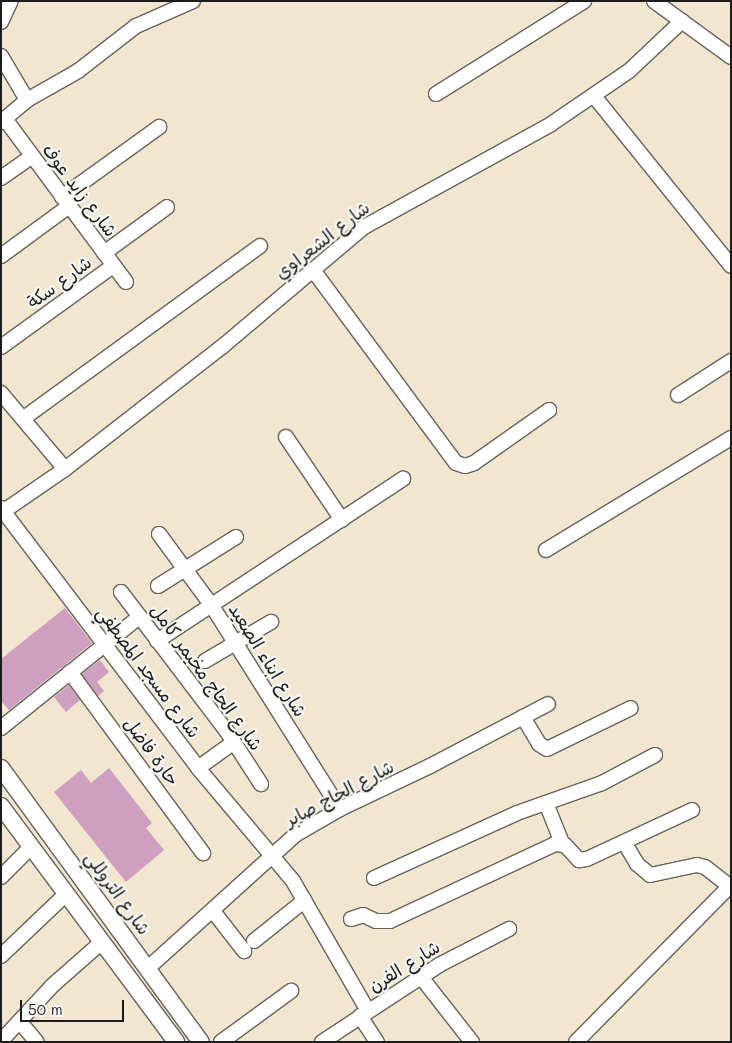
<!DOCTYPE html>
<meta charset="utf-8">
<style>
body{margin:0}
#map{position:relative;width:732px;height:1043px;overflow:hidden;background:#f2e6d0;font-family:Mali,"Playpen Sans Arabic",sans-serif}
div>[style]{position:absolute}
.building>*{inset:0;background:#cf9fbf}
.roads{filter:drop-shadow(1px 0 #67635b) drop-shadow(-1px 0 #67635b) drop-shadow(0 1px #67635b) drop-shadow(0 -1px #67635b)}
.minor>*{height:14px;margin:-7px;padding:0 7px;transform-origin:7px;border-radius:7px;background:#fff}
.tertiary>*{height:16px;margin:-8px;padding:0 8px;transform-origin:8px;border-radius:8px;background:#fff}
span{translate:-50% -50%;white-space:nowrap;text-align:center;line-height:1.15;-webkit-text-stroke:4.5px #f6f6f2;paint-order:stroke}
.street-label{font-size:18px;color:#1c1c1c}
.frame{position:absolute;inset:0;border:2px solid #1c1c1c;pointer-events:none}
.scale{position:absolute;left:20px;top:1000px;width:104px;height:22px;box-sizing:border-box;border:2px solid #1c1c1c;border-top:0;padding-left:6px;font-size:15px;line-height:18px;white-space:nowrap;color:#1c1c1c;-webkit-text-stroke:4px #f6f6f2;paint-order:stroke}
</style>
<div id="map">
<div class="building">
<i style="clip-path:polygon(65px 608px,92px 643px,9px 710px,1px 701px,1px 659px)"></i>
<i style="clip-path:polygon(100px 660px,109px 672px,97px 682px,104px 691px,98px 696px,82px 674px)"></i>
<i style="clip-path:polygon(69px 685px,80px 700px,66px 712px,54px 697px)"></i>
<i style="clip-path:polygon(109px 768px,152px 823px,146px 828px,164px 850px,126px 882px,54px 792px,81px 770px,91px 783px)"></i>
</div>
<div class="roads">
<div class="minor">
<i style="left:654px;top:1px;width:95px;rotate:36deg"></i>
<i style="left:1px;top:22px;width:23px;rotate:-65deg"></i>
<i style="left:1px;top:56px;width:51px;rotate:59.4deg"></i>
<i style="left:436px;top:94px;width:175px;rotate:-32.1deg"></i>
<i style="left:594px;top:96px;width:218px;rotate:51.1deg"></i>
<i style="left:5px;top:119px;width:203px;rotate:53.4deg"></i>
<i style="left:1px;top:122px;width:34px;rotate:-40deg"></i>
<i style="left:27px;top:100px;width:59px;rotate:-29.6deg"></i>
<i style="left:78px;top:71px;width:73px;rotate:-37.8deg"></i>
<i style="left:136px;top:26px;width:62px;rotate:-23.7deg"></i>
<i style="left:1px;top:178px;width:38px;rotate:-35deg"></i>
<i style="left:62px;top:197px;width:120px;rotate:-35.8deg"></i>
<i style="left:104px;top:253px;width:78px;rotate:-36.1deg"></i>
<i style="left:1px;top:256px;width:84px;rotate:-36.3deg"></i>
<i style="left:313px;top:270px;width:240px;rotate:53.5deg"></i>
<i style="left:456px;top:463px;width:9px;rotate:18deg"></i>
<i style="left:465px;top:466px;width:9px;rotate:-18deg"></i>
<i style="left:474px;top:463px;width:92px;rotate:-35.2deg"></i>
<i style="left:1px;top:347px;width:138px;rotate:-35.9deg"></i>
<i style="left:1px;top:393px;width:99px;rotate:49.9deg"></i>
<i style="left:678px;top:395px;width:63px;rotate:-32.7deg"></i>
<i style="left:24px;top:418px;width:292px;rotate:-36.1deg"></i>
<i style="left:286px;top:437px;width:100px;rotate:56deg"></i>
<i style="left:1px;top:508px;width:326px;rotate:52.8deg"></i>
<i style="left:198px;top:768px;width:148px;rotate:49.9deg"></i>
<i style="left:293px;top:881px;width:150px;rotate:60deg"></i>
<i style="left:1px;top:513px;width:78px;rotate:-34.5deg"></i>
<i style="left:65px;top:469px;width:200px;rotate:-37.9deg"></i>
<i style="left:223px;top:346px;width:185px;rotate:-40.2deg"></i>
<i style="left:364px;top:227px;width:213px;rotate:-28.8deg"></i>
<i style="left:551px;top:124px;width:94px;rotate:-34.2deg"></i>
<i style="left:629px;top:71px;width:73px;rotate:-43.3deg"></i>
<i style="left:159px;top:534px;width:89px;rotate:53.6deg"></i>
<i style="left:212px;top:606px;width:240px;rotate:57.8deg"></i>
<i style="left:546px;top:550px;width:216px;rotate:-31.2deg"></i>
<i style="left:158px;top:586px;width:92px;rotate:-32.1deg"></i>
<i style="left:121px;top:592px;width:177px;rotate:52.8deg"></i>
<i style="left:228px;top:733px;width:61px;rotate:57.1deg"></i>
<i style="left:157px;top:641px;width:295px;rotate:-33.4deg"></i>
<i style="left:205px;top:661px;width:77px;rotate:-30.6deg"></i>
<i style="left:70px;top:672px;width:225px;rotate:53.7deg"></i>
<i style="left:523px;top:717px;width:31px;rotate:59deg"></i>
<i style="left:539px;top:744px;width:9px;rotate:32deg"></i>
<i style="left:547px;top:749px;width:93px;rotate:-26deg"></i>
<i style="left:1px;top:728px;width:177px;rotate:-38.8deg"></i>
<i style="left:198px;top:768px;width:44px;rotate:-35.8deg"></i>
<i style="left:546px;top:803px;width:43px;rotate:68.2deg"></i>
<i style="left:624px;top:842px;width:26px;rotate:59deg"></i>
<i style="left:637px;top:864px;width:17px;rotate:40deg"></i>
<i style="left:650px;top:875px;width:48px;rotate:-12deg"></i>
<i style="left:697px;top:865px;width:8px;rotate:14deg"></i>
<i style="left:705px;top:867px;width:31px;rotate:38deg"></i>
<i style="left:1px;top:877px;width:42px;rotate:-45deg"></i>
<i style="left:374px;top:878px;width:157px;rotate:-24.4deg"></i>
<i style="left:517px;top:813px;width:90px;rotate:-19.4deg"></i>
<i style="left:602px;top:783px;width:60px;rotate:-27.8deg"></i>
<i style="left:213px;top:911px;width:51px;rotate:52.2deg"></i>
<i style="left:351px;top:919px;width:13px;rotate:-18deg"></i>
<i style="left:363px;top:915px;width:14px;rotate:25deg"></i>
<i style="left:376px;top:921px;width:14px"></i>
<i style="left:390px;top:921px;width:182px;rotate:-25deg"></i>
<i style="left:555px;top:844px;width:10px;rotate:6deg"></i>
<i style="left:565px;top:845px;width:21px;rotate:47deg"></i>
<i style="left:579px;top:860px;width:8px;rotate:-7deg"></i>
<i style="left:587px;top:859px;width:116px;rotate:-25deg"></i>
<i style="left:254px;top:941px;width:65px;rotate:-38.8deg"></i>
<i style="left:1px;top:956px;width:90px;rotate:-43.6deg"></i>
<i style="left:148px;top:968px;width:198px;rotate:-42.1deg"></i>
<i style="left:295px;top:835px;width:52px;rotate:-30deg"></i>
<i style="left:340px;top:809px;width:100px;rotate:-25.5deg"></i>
<i style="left:430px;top:766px;width:133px;rotate:-27.7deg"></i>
<i style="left:421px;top:977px;width:83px;rotate:51.9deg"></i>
<i style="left:360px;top:1016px;width:31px;rotate:57deg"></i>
<i style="left:20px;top:1022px;width:26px;rotate:50deg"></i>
<i style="left:1px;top:1041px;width:76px;rotate:-47.1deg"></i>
<i style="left:53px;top:985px;width:65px;rotate:-41.3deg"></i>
<i style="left:221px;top:1042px;width:87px;rotate:-36.1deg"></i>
<i style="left:322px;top:1042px;width:140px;rotate:-33.3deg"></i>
<i style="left:439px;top:965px;width:79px;rotate:-27.2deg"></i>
<i style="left:576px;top:1042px;width:221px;rotate:-45.4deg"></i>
</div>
<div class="tertiary">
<i style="left:1px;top:768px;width:339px;rotate:53.9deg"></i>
<i style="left:1px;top:806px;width:294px;rotate:53.4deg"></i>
</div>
</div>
<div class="street-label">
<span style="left:80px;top:190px;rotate:53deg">شارع زايد عوف</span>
<span style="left:322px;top:240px;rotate:-38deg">شارع الشعراوي</span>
<span style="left:59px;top:282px;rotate:-36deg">شارع سكة</span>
<span style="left:268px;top:660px;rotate:58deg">شارع ابناء الصعيد</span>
<span style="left:149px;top:672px;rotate:53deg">شارع مسجد المصطفي</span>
<span style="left:207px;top:677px;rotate:54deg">شارع الحاج مخيمر كامل</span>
<span style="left:152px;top:751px;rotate:54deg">حارة فاضل</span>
<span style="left:339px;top:793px;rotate:-28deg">شارع الحاج صابر</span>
<span style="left:118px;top:893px;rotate:54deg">شارع التروللي</span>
<span style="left:404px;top:966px;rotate:-32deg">شارع الفرن</span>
</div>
<div class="frame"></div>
<div class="scale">50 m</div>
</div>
